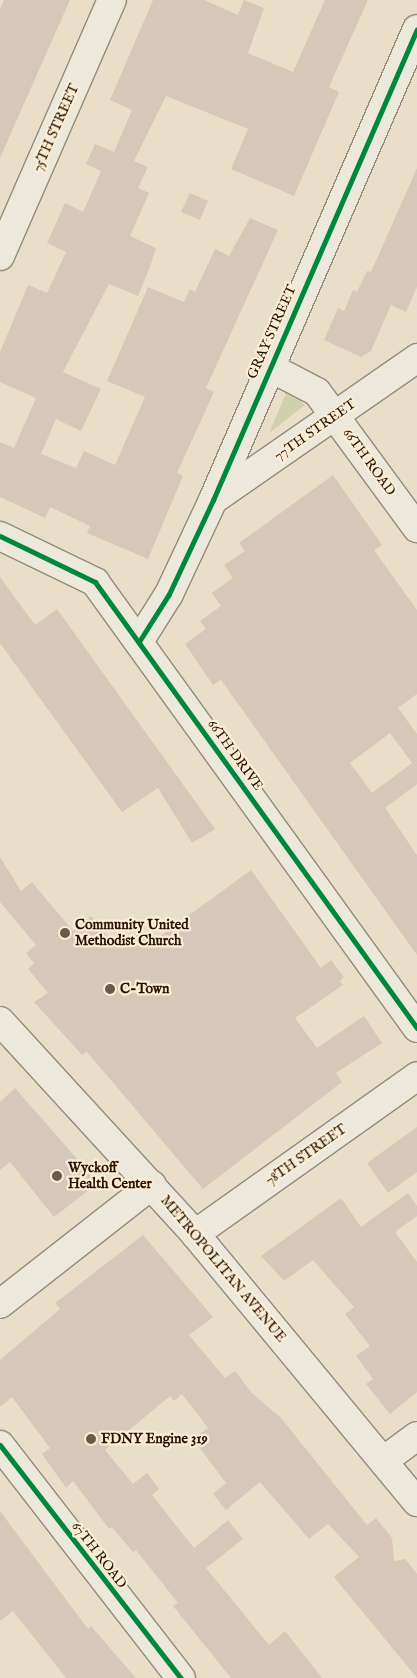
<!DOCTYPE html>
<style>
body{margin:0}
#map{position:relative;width:417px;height:1678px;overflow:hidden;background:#e9dfc9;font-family:"IM FELL English",serif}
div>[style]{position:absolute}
.green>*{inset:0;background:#ced1ab}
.building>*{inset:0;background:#d7c7ba}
.roads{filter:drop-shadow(1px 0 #948b7e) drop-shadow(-1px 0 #948b7e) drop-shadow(0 1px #948b7e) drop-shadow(0 -1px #948b7e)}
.street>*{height:28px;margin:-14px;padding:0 14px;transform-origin:14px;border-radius:14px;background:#ece8dc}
.secondary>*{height:28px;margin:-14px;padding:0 14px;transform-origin:14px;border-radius:14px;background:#ece8dc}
.cycleway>*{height:5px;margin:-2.5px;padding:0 2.5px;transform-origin:2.5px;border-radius:2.5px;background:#00873e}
.dots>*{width:14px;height:14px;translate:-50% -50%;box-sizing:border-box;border:2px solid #f9eed3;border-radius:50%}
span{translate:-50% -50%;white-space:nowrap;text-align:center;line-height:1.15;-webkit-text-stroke:4.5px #f9eed3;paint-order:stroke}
.street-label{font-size:14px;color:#2a1004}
.poi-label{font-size:14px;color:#2a1004;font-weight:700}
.left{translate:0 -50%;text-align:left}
</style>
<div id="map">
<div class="green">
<i style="clip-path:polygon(288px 389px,305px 405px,269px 433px)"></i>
</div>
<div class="building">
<i style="clip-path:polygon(4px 0,70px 0,0 158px,0 9px)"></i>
<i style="clip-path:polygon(153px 0,204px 0,238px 15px,244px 0,264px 8px,248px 53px,293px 72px,325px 0,368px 0,329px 87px,339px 92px,294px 196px,231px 169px,248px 129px,166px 96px,134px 161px,148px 167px,138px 188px,149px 193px,130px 236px,156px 248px,150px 267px,138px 296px,109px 284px,63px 372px,101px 389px,81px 431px,56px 419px,41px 454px,76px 468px,84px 451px,115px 465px,145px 397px,107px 381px,148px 287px,184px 302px,190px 289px,195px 292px,215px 249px,229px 256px,250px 218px,278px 230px,206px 388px,214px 392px,177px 473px,183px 476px,148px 559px,87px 533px,90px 526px,50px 507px,45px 518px,0 497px,0 442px,14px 448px,36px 398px,0 382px,0 352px,28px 285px,47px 293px,66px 252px,47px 243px,65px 203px,83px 212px,101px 171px,86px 164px,95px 144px,114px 152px,132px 110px,110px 100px)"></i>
<i style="clip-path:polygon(417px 168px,417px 287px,406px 312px,391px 305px,371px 351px,361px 357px,324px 340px,338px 308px,344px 311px,353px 290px,357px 292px,367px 271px,371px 272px)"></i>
<i style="clip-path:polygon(190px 193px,208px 201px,200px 220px,181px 212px)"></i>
<i style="clip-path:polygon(evenodd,333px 475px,382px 545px,374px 550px,417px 610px,417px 694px,398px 708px,417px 734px,417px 784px,385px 808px,417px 855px,417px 955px,221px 680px,213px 685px,185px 644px,206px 629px,200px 621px,221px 606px,212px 593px,233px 578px,224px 565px,245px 551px,239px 543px,333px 475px,390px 733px,412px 763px,372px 793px,350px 763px,390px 733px)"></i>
<i style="clip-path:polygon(0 577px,35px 625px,57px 609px,215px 829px,192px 843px,158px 788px,122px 812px,0 643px)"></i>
<i style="clip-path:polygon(0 857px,21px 891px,32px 882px,73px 931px,91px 916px,117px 948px,142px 932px,151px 943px,251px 870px,321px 968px,331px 960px,344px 977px,340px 981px,343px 985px,295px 1018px,317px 1048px,364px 1016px,382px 1043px,336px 1073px,342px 1082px,203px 1189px,87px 1052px,82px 1055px,34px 1002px,48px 993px,28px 969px,34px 963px,26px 953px,36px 945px,0 902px)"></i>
<i style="clip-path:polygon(15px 1088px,98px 1183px,54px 1217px,10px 1162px,0 1170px,0 1102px)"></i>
<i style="clip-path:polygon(417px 1127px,417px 1172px,388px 1193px,367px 1163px)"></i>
<i style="clip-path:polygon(408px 1193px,417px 1206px,417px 1216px,395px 1232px,417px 1262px,417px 1392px,390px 1414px,366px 1384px,373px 1379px,356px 1356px,370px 1346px,345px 1314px,354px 1307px,313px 1260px,284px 1281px,261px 1256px,341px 1198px,361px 1227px)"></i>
<i style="clip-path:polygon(143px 1235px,213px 1317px,189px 1335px,225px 1378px,235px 1371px,252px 1393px,281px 1418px,367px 1525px,376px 1518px,392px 1538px,394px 1561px,405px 1559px,417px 1574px,417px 1678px,334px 1577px,359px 1557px,328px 1524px,309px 1539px,260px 1482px,226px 1510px,213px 1494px,226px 1483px,193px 1439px,208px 1428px,182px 1394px,174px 1401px,170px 1396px,105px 1450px,133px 1484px,147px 1473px,159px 1489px,152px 1495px,194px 1548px,228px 1520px,243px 1539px,206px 1568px,269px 1645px,285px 1631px,322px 1678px,231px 1678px,173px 1606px,178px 1603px,136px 1550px,133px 1552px,112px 1527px,109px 1529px,73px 1481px,66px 1488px,42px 1454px,50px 1448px,12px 1397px,0 1407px,0 1360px,60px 1309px,55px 1303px)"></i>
<i style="clip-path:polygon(0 1511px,88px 1629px,91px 1626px,136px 1678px,66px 1678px,13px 1611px,0 1621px)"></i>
</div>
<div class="roads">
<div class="street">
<i style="left:0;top:256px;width:279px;rotate:-66.4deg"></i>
<i style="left:269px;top:367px;width:54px;rotate:27.5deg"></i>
<i style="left:317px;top:392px;width:169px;rotate:53.7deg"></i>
<i style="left:213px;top:500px;width:249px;rotate:-34.8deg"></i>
<i style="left:0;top:536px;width:106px;rotate:25.8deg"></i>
<i style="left:95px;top:582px;width:550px;rotate:54.17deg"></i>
<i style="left:140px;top:640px;width:54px;rotate:-57.8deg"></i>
<i style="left:169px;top:594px;width:104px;rotate:-64.9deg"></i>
<i style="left:213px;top:500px;width:513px;rotate:-66.58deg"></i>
<i style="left:195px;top:1234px;width:272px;rotate:-35.4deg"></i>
<i style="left:0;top:1304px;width:193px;rotate:-38.1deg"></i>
<i style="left:0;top:1445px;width:295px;rotate:52.2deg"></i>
<i style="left:383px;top:1461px;width:42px;rotate:-36.3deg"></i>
</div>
<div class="secondary">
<i style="left:0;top:1021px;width:289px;rotate:47.5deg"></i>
<i style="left:195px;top:1234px;width:348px;rotate:50.4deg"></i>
</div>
</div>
<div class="cycleway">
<i style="left:0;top:536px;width:106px;rotate:25.8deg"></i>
<i style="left:95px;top:582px;width:550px;rotate:54.17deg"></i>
<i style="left:140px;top:640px;width:54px;rotate:-57.8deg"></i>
<i style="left:169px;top:594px;width:104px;rotate:-64.9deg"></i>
<i style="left:213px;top:500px;width:513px;rotate:-66.58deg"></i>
<i style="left:0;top:1445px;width:295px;rotate:52.2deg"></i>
</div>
<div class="dots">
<i style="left:65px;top:933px;background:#6d5849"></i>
<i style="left:110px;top:989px;background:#6d5849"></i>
<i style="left:57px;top:1176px;background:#6d5849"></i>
<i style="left:91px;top:1439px;background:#6d5849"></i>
</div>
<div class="street-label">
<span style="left:56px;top:128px;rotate:-66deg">75TH STREET</span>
<span style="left:272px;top:332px;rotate:-66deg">GRAY STREET</span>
<span style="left:315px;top:430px;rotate:-35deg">77TH STREET</span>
<span style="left:369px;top:462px;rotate:54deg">66TH ROAD</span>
<span style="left:235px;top:755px;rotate:54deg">66TH DRIVE</span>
<span style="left:306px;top:1155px;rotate:-35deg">78TH STREET</span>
<span style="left:223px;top:1269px;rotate:50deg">METROPOLITAN AVENUE</span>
<span style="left:99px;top:1555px;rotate:52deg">67TH ROAD</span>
</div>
<div class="poi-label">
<span class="left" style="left:75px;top:933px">Community United<br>Methodist Church</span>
<span class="left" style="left:120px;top:989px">C-Town</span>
<span class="left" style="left:68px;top:1176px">Wyckoff<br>Health Center</span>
<span class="left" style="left:101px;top:1439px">FDNY Engine 319</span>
</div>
</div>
